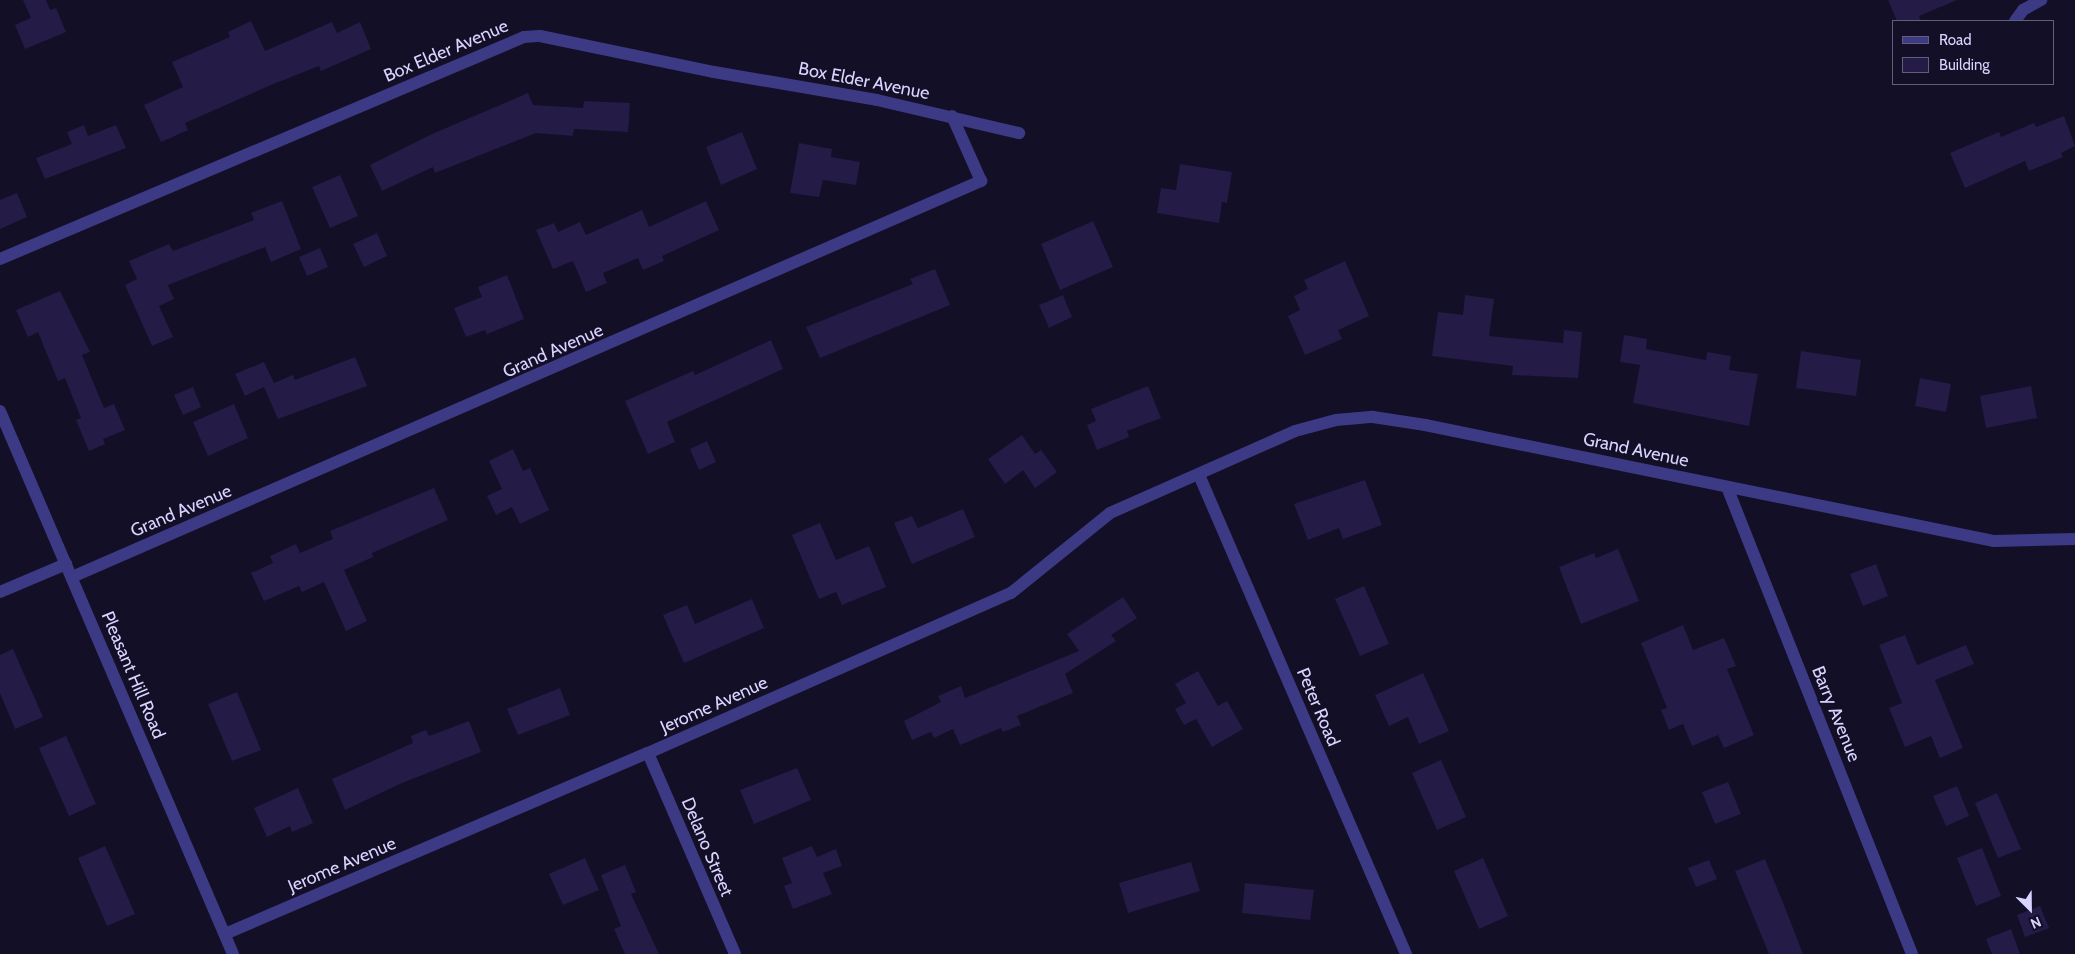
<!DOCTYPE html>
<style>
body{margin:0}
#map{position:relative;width:2075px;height:954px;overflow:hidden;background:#130f26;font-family:Cabin,sans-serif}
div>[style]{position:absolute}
.building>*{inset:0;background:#241b47}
.minor>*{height:12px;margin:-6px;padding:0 6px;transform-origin:6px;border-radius:6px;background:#3d3a85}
span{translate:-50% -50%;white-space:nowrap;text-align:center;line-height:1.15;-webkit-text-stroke:4px #130f26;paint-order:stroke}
.street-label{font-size:18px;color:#d9d4ff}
.legend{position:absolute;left:1892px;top:20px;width:162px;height:65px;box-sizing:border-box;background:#130f26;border:1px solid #625e7d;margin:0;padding:6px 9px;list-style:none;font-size:15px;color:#d9d4ff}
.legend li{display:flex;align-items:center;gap:10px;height:25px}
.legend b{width:25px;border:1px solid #625e7d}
.north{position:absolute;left:2005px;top:884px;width:50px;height:50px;-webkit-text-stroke:4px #130f26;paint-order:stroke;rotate:157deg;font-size:14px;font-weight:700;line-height:20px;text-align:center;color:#d9d4ff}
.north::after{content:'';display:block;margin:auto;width:18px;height:22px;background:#d9d4ff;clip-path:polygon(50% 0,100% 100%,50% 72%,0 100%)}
</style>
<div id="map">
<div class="building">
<i style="clip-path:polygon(23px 0,46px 0,50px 10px,56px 8px,66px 32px,25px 49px,15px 25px,31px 18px)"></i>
<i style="clip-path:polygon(1888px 0,1957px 0,1919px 16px,1921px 21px,1897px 21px)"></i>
<i style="clip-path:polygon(251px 21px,265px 51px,332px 22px,337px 33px,360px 22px,371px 49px,321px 71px,319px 66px,271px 85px,185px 123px,188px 130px,161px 142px,144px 105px,183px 87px,172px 62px,230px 37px,228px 32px)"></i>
<i style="clip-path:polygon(528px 93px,533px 105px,583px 108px,584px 101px,630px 103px,628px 132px,574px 129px,573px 136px,536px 133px,435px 173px,433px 167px,382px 191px,370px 165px,432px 134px)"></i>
<i style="clip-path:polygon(2064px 116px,2075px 146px,2061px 153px,2063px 157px,2029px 171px,2025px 161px,1965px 188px,1950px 153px,1999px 132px,2001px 137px,2034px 123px,2036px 127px)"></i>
<i style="clip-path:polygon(84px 125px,88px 136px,116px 125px,126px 148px,45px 179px,36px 158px,72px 144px,67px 132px)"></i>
<i style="clip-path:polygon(742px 132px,757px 169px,721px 185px,706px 147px)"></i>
<i style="clip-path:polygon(799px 143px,832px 149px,831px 157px,860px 162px,856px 185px,823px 180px,819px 197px,790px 193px)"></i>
<i style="clip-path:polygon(1180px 164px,1232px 172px,1227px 203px,1222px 202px,1219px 223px,1157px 213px,1161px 188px,1176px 190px)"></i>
<i style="clip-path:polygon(340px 175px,358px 216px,330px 228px,312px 187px)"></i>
<i style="clip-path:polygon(17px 193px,27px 217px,0 229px,0 200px)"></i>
<i style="clip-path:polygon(282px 201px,301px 249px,271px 262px,265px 247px,168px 285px,174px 299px,159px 306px,173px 337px,152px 346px,125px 285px,137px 279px,129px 261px,169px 244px,173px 251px,254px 220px,251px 213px)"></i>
<i style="clip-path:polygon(706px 201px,719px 230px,662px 256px,664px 261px,643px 270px,638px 258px,603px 273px,607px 283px,586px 292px,573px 261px,553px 269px,536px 230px,554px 223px,558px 232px,580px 222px,586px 235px,642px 210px,649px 227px)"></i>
<i style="clip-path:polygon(1093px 221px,1113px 267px,1060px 290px,1041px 244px)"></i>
<i style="clip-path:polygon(377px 233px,387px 256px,364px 267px,353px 244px)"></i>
<i style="clip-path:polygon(320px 248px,328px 267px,307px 276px,299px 257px)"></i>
<i style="clip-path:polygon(1345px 261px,1369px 316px,1338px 330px,1342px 339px,1305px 355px,1288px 316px,1300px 310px,1294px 296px,1308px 289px,1304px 280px)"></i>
<i style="clip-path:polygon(935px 269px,950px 305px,820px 358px,806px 327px,913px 284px,910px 279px)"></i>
<i style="clip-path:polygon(507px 275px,524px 319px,487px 334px,485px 330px,466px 337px,454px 308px,482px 297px,478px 287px)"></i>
<i style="clip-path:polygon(60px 291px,90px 352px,82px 355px,104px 408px,114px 404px,125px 430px,103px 439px,105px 444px,89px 451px,76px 420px,81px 418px,65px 378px,58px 381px,38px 332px,28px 337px,16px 310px)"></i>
<i style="clip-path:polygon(1063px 295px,1072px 317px,1049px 328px,1039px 305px)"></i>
<i style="clip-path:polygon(1465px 295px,1494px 299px,1489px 336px,1563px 343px,1564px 330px,1582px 332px,1578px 378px,1512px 375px,1513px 366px,1432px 356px,1438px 312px,1463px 315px)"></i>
<i style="clip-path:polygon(1624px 335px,1647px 339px,1646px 349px,1706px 360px,1707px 352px,1731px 356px,1729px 370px,1758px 374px,1749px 426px,1633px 403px,1640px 365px,1620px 362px)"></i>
<i style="clip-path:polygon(771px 340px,783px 369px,667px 422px,675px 442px,648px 454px,625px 401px,693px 371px,695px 375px)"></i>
<i style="clip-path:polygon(1801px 351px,1861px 360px,1856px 396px,1796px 388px)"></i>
<i style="clip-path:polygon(355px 357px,367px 386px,278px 419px,264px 387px,245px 396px,235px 374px,264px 362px,274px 383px,293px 375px,295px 380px)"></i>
<i style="clip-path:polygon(1920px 378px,1951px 384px,1946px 412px,1915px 406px)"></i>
<i style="clip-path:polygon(1148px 386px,1161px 418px,1127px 431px,1129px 437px,1097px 450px,1087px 425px,1096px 421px,1091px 409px)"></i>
<i style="clip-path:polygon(2031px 386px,2037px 418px,1986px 428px,1980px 396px)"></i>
<i style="clip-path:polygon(193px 387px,201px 407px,183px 415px,174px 395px)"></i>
<i style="clip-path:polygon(234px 404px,248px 438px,208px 456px,193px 422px)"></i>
<i style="clip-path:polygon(1022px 435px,1035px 454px,1041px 450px,1057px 472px,1035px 488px,1023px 470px,1005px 484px,988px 459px)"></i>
<i style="clip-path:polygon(707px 441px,716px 462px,699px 470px,690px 449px)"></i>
<i style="clip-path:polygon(513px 449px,523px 471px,530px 468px,549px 510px,520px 524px,512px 507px,496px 515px,487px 496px,502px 489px,489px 461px)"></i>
<i style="clip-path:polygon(1365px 480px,1382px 525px,1343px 539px,1339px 528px,1308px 540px,1294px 504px)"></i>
<i style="clip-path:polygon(434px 488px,448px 520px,372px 553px,373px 557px,344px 570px,367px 621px,346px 631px,324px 582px,302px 592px,299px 586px,264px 601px,251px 573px,273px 563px,270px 556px,296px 544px,300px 553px,333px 539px,330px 531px)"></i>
<i style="clip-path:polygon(963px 509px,975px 537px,912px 564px,894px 523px,912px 516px,918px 528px)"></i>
<i style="clip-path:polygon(820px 523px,836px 560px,869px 546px,886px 587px,842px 605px,836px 592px,819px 599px,792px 535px)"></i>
<i style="clip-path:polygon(1618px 549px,1639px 601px,1581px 624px,1559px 567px,1594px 553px,1596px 558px)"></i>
<i style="clip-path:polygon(1876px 564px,1888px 596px,1863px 606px,1850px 574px)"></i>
<i style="clip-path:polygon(1364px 586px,1389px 644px,1360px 656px,1335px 599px)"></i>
<i style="clip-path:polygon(1123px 597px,1137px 618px,1111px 635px,1116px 641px,1065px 674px,1073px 693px,1017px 716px,1021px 725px,1003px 732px,1001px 728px,960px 745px,953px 729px,934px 738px,931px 732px,912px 740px,904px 721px,941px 702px,938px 696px,961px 686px,965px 698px,1079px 651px,1067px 634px)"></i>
<i style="clip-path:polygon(752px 599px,764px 628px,684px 663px,663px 615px,687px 605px,695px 624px)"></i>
<i style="clip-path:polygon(1683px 625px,1693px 650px,1724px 638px,1736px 666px,1727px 669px,1754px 735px,1724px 748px,1718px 735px,1692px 746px,1683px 724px,1669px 730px,1661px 710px,1667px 708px,1641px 643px)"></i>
<i style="clip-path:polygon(1905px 635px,1917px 665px,1966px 645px,1974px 664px,1935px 680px,1963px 748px,1940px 758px,1931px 736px,1905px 747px,1889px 708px,1902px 703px,1879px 645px)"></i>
<i style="clip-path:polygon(13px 649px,43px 717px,15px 729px,0 693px,0 655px)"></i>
<i style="clip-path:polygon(1198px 671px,1218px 706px,1227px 701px,1243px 729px,1212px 747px,1196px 719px,1184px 725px,1175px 709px,1186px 703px,1175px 684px)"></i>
<i style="clip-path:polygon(1423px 673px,1449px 731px,1419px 744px,1408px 717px,1389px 726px,1375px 695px)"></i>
<i style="clip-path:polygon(560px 688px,570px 715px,518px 735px,507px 709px)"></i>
<i style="clip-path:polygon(237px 692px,261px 750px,232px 761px,208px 704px)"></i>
<i style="clip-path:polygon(469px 721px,481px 752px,402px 783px,345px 810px,332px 779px,413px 743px,411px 736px,426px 730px,429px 736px)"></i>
<i style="clip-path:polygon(66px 736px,96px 804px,69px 816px,39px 748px)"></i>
<i style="clip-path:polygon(1441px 760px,1466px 817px,1437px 830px,1412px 773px)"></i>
<i style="clip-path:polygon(797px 768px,811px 800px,754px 824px,740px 790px)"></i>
<i style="clip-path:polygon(1728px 782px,1741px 814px,1715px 824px,1702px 792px)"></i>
<i style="clip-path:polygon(1957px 786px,1969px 816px,1946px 826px,1933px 796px)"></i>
<i style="clip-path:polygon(298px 788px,313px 823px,292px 832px,290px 826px,267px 837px,254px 808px)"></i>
<i style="clip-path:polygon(1997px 793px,2021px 849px,1998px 858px,1975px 803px)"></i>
<i style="clip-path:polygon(105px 846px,135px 914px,107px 926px,78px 858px)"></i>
<i style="clip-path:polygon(812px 846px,817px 857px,836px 849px,842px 866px,823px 873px,832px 894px,793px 909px,784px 886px,792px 883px,782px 858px)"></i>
<i style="clip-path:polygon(1982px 848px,2001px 896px,1976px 906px,1957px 858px)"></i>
<i style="clip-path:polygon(585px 858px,599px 890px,563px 905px,549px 874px)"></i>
<i style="clip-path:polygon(1483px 858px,1508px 916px,1479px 929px,1454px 871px)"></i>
<i style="clip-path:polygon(1765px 859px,1782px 900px,1803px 954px,1769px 954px,1735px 871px)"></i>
<i style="clip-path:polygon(1709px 860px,1717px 879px,1696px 887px,1688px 868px)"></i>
<i style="clip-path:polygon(1191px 862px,1200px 891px,1128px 913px,1119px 883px)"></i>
<i style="clip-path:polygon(625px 865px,636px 892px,631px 894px,659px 954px,625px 954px,614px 929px,621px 926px,601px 875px)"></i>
<i style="clip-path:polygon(1245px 883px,1314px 890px,1310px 920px,1242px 913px)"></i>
<i style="clip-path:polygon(2040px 906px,2049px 928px,2025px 937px,2017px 915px)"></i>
<i style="clip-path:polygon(2011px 929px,2020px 954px,1992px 954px,1986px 939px)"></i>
</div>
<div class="minor">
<i style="left:2015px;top:21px;width:14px;rotate:-54deg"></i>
<i style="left:2023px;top:10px;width:21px;rotate:-29deg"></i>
<i style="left:0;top:259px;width:569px;rotate:-22.96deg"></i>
<i style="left:524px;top:37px;width:16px;rotate:-4deg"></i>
<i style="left:540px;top:36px;width:178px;rotate:11.7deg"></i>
<i style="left:714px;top:72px;width:165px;rotate:9.7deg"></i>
<i style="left:877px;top:100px;width:146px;rotate:13.1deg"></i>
<i style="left:0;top:411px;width:591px;rotate:66.78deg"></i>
<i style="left:1199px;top:475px;width:522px;rotate:66.63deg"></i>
<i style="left:1727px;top:487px;width:502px;rotate:68.39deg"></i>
<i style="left:72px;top:577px;width:992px;rotate:-23.54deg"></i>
<i style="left:981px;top:181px;width:71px;rotate:-114deg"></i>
<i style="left:0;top:592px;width:72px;rotate:-23deg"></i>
<i style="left:648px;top:753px;width:219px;rotate:66.6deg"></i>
<i style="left:225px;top:934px;width:460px;rotate:-23.2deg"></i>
<i style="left:648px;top:753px;width:397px;rotate:-23.8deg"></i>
<i style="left:1011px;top:593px;width:127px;rotate:-38.9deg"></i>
<i style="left:1110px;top:513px;width:202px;rotate:-23.9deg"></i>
<i style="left:1295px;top:431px;width:42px;rotate:-15deg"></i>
<i style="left:1336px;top:420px;width:37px;rotate:-5deg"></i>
<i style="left:1373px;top:417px;width:53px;rotate:8.7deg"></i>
<i style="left:1425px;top:425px;width:581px;rotate:11.52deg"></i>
<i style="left:1994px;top:541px;width:81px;rotate:-1.4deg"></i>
</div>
<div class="street-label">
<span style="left:446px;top:51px;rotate:-23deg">Box Elder Avenue</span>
<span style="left:864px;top:81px;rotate:11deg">Box Elder Avenue</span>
<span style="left:553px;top:351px;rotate:-24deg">Grand Avenue</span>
<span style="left:1636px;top:450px;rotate:12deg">Grand Avenue</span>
<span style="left:181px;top:511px;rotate:-23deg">Grand Avenue</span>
<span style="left:133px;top:675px;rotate:67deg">Pleasant Hill Road</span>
<span style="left:714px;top:705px;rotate:-24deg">Jerome Avenue</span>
<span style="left:1318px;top:707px;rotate:67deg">Peter Road</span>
<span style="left:1836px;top:714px;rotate:68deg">Barry Avenue</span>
<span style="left:707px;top:847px;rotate:67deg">Delano Street</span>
<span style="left:342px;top:865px;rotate:-23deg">Jerome Avenue</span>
</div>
<ul class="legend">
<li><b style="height:6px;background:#3d3a85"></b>Road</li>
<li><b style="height:14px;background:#241b47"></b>Building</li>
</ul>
<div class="north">N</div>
</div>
